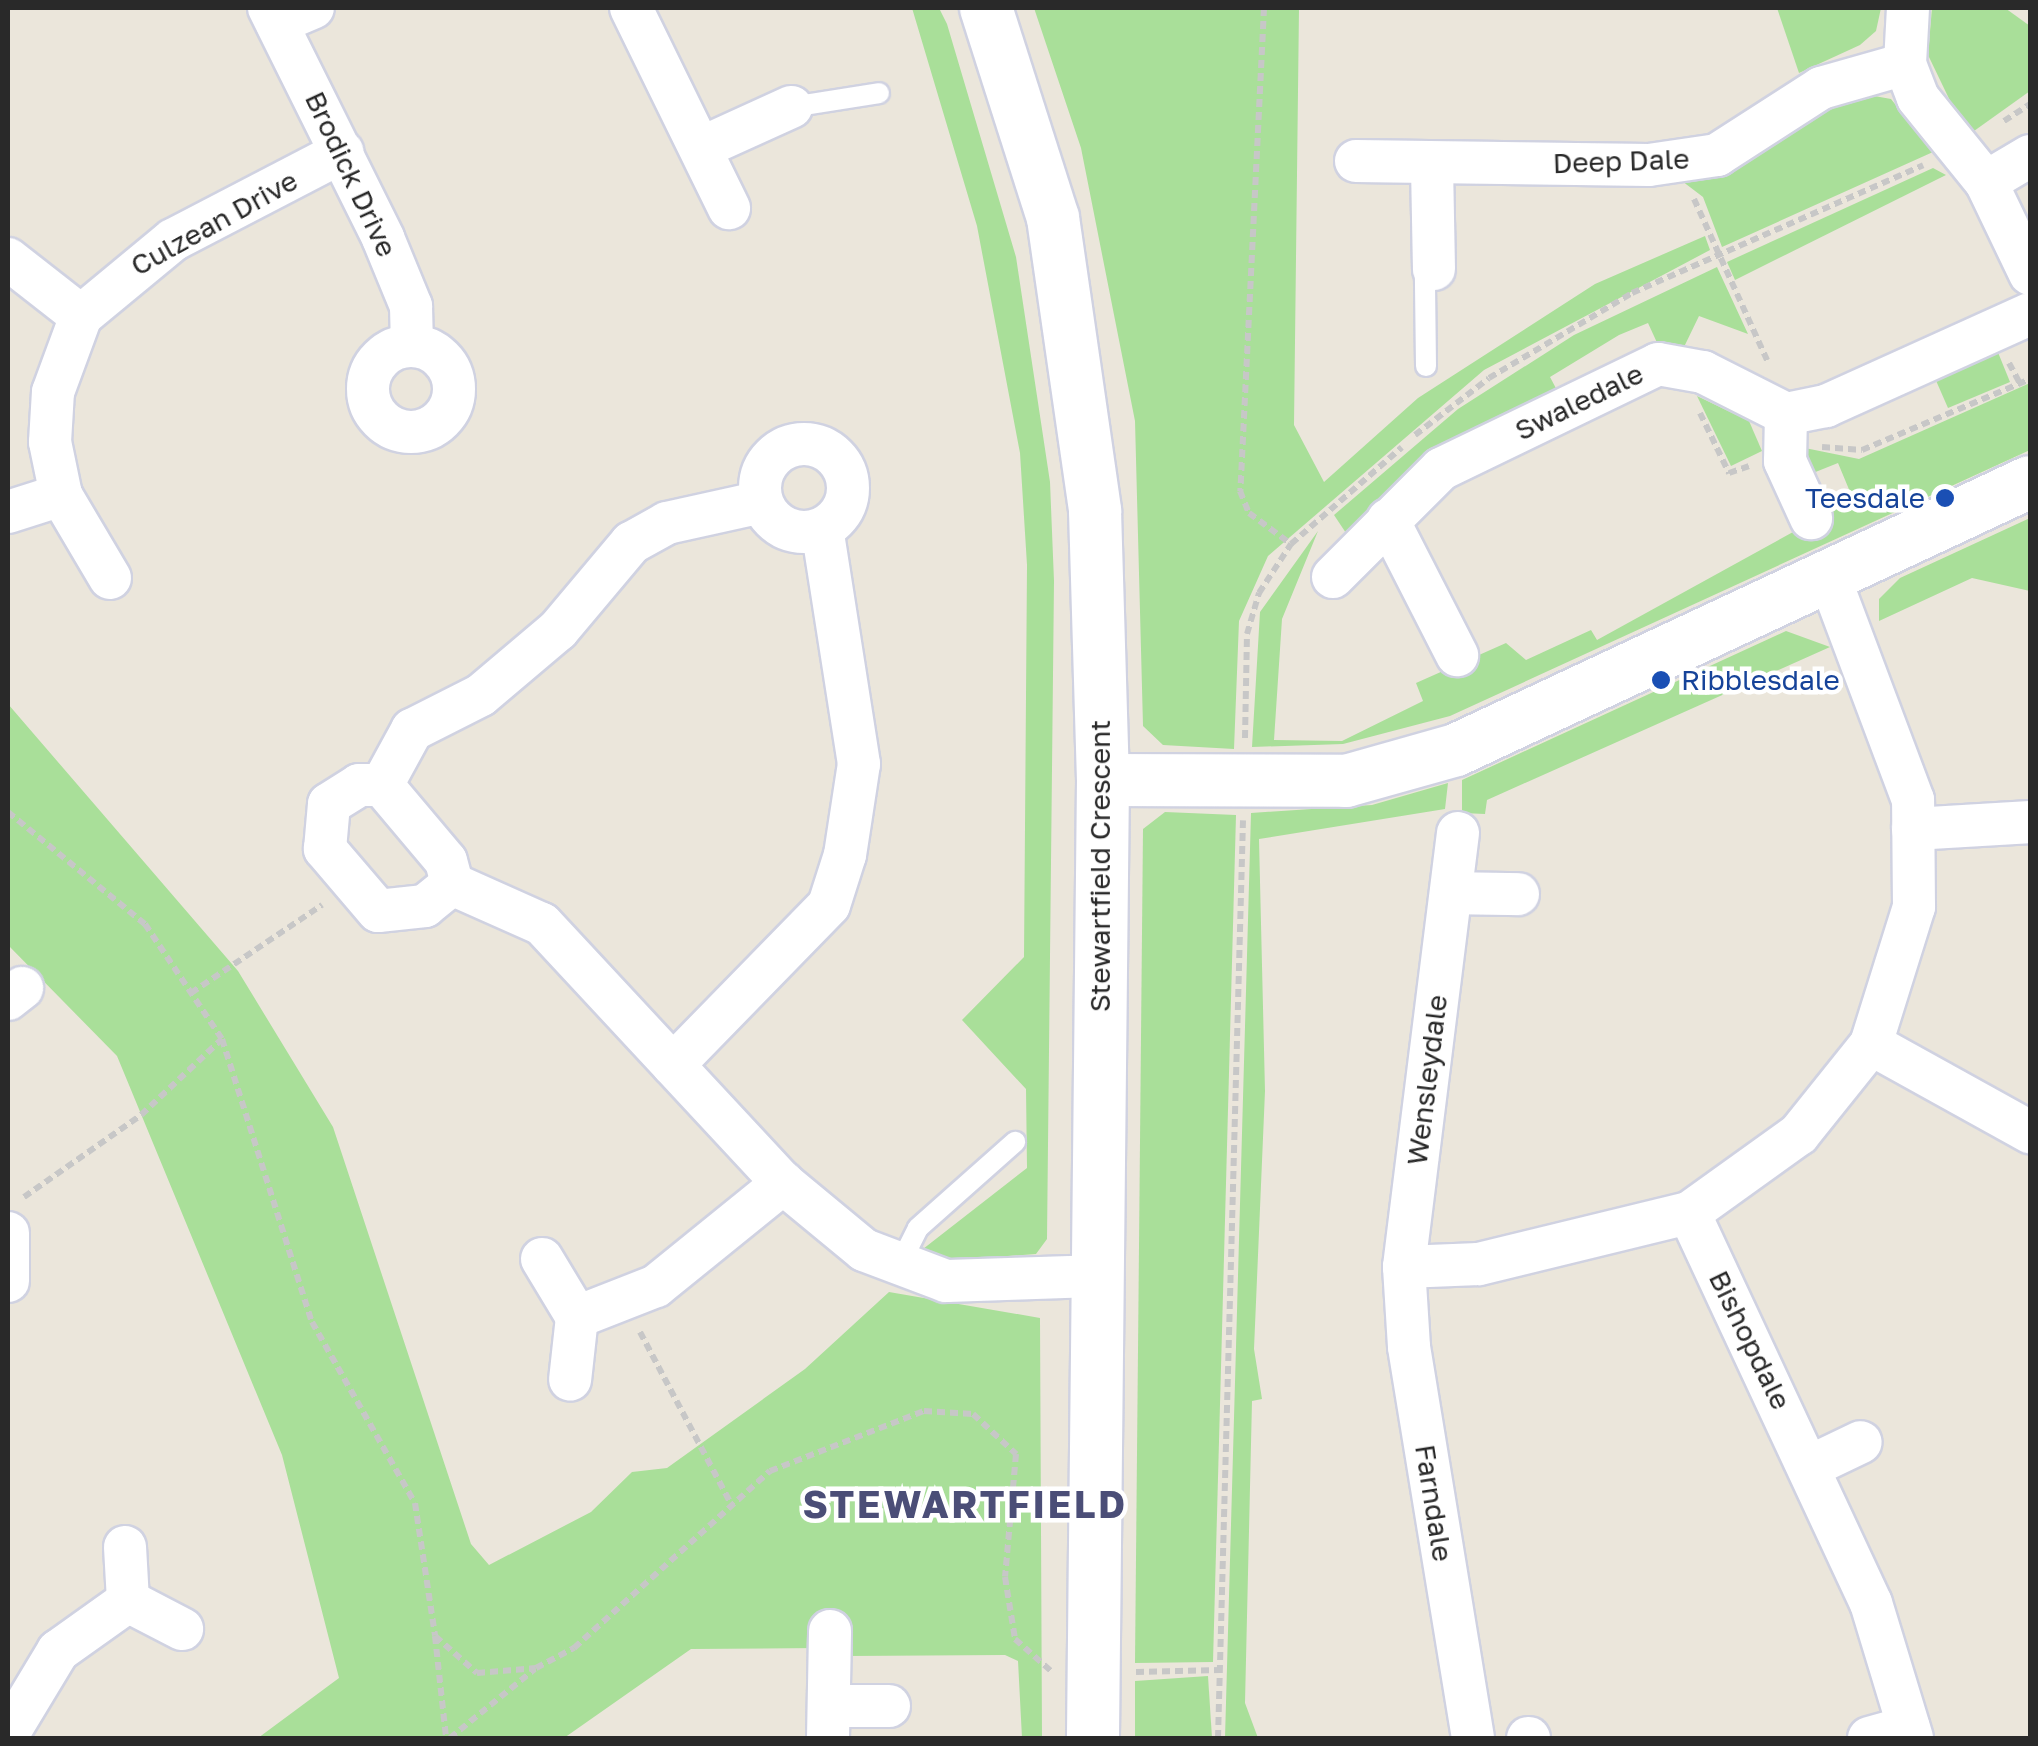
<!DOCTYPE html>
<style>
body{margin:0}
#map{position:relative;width:2038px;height:1746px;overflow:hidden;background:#ebe6db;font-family:"Golos Text",sans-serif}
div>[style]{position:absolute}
.green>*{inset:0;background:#a9df99}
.path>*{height:6px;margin-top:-3px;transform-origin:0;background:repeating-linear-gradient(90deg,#c7c7c7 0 8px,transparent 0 13px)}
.roads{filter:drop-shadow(2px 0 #d0d2e1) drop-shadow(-2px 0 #d0d2e1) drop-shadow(0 2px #d0d2e1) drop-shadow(0 -2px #d0d2e1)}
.service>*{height:20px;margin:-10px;padding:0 10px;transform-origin:10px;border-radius:10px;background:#fff}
.minor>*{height:42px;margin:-21px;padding:0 21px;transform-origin:21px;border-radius:21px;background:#fff}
.minor>.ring{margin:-21px;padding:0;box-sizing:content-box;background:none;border:42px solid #fff;border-radius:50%}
.tertiary>*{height:52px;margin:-26px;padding:0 26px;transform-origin:26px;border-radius:26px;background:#fff}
.dots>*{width:28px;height:28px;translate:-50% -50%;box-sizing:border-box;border:5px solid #fff;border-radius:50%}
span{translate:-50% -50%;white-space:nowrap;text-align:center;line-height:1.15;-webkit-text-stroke:9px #fff;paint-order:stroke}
.street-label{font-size:28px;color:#292929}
.transit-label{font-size:28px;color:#164399}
.right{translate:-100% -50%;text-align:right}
.left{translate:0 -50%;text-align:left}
.district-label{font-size:38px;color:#4b4e77;font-weight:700;letter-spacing:2.5px}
.frame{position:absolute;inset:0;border:10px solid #292929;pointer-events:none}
</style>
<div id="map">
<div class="green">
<i style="clip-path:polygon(912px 8px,939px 8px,947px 24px,1016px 257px,1050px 482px,1054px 581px,1047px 1239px,1036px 1254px,954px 1260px,923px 1249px,1027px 1168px,1026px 1089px,962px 1020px,1024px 957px,1027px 565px,1020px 453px,977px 226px)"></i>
<i style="clip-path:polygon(1034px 8px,1299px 8px,1294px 425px,1324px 482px,1418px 398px,1595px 284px,1705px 236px,1710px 250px,1484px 370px,1268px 556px,1239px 621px,1234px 749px,1163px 745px,1143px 726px,1135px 421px,1081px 148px)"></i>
<i style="clip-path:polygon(1777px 8px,1881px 8px,1876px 31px,1860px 45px,1799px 73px)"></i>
<i style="clip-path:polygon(1932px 8px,2005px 8px,2030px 26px,2030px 91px,1967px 136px,1928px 55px)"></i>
<i style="clip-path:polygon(1852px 92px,1891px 99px,1933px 152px,1722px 247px,1703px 197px,1678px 178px)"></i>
<i style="clip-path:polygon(1933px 168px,1946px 175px,1735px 280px,1727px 262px)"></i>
<i style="clip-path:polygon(1717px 267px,1748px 334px,1699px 316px,1684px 347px,1659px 347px,1648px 323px,1619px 335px,1550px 377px,1559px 394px,1348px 536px,1334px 515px,1458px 409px,1574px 335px)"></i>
<i style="clip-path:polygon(1997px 350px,2010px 382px,1948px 408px,1934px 376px)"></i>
<i style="clip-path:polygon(2030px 383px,2030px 450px,1450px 716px,1343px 744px,1252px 747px,1260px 612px,1318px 531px,1282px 619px,1274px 740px,1342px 741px,1423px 701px,1416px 683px,1506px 643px,1526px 660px,1591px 630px,1597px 640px,1853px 499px,1838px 463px,1808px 475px,1800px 447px,1859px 459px)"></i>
<i style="clip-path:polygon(1697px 396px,1749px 421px,1762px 451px,1731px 466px)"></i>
<i style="clip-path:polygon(2030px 518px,2030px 591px,1972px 578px,1879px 621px,1879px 599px,1900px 578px)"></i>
<i style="clip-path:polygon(1786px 631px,1830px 647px,1487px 800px,1485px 814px,1462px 813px,1462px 780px)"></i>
<i style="clip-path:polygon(8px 704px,238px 971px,333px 1127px,471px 1544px,489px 1565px,591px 1512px,632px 1472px,667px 1468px,805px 1369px,889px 1292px,1040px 1318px,1042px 1738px,1022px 1738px,1018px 1661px,1005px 1655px,848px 1656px,819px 1648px,691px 1649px,564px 1738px,258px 1738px,339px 1678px,282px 1455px,117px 1056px,8px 945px)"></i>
<i style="clip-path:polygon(1448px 783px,1445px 809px,1259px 839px,1265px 1091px,1254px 1349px,1262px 1399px,1252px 1401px,1245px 1703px,1258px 1738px,1225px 1738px,1251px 813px,1372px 805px)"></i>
<i style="clip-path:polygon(1165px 812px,1236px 815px,1213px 1662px,1135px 1663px,1143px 829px)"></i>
<i style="clip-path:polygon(1208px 1676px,1212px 1738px,1135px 1738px,1135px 1681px)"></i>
</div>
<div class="path">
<i style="left:1264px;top:8px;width:484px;rotate:92.8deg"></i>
<i style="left:1240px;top:491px;width:24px;rotate:68deg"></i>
<i style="left:1249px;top:513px;width:52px;rotate:36.4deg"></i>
<i style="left:2004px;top:121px;width:31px;rotate:-33deg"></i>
<i style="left:1694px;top:199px;width:177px;rotate:65.6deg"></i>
<i style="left:2009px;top:363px;width:24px;rotate:62deg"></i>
<i style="left:1700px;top:413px;width:67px;rotate:64.2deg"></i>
<i style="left:1729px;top:473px;width:21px;rotate:-19deg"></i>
<i style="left:1415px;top:435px;width:93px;rotate:-37.6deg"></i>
<i style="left:1489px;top:378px;width:166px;rotate:-30.7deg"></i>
<i style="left:1632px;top:293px;width:318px;rotate:-23.7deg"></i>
<i style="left:1822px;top:447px;width:40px;rotate:4.3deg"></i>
<i style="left:1862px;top:450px;width:182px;rotate:-22.9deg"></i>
<i style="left:1245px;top:738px;width:104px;rotate:-88.9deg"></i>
<i style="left:1247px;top:634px;width:43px;rotate:-73.7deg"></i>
<i style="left:1259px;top:593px;width:59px;rotate:-56.9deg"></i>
<i style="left:1291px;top:544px;width:147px;rotate:-41.1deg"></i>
<i style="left:8px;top:812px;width:177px;rotate:39.3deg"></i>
<i style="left:145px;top:924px;width:138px;rotate:56.2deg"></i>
<i style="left:222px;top:1039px;width:297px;rotate:72.4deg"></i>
<i style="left:312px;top:1322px;width:208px;rotate:60.4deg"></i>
<i style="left:415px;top:1503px;width:134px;rotate:81.4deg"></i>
<i style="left:435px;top:1636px;width:56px;rotate:41.4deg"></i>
<i style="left:477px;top:1673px;width:59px;rotate:-4.8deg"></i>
<i style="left:536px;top:1668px;width:43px;rotate:-27.8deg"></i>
<i style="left:574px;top:1648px;width:264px;rotate:-42.1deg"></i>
<i style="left:770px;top:1471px;width:165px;rotate:-21.3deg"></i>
<i style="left:924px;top:1411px;width:49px;rotate:3.5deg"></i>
<i style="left:973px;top:1414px;width:59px;rotate:42.9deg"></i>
<i style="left:1016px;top:1454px;width:123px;rotate:95.1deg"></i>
<i style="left:1005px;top:1577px;width:63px;rotate:80.8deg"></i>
<i style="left:1015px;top:1639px;width:48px;rotate:41.6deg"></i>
<i style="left:191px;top:993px;width:158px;rotate:-33.9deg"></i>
<i style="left:24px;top:1197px;width:143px;rotate:-35deg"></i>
<i style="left:141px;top:1115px;width:111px;rotate:-43.2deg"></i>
<i style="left:640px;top:1332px;width:192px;rotate:62.1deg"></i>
<i style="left:435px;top:1636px;width:103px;rotate:83.8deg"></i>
<i style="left:1136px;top:1672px;width:84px;rotate:-1.4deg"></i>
<i style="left:450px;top:1738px;width:109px;rotate:-39.1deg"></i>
<i style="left:1218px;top:1738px;width:918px;rotate:-88.44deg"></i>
</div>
<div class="roads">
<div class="service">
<i style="left:791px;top:107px;width:89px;rotate:-9deg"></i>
<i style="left:1426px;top:366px;width:88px;rotate:-90.7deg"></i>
<i style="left:1425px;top:278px;width:13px;rotate:-45deg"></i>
<i style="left:899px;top:1266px;width:42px;rotate:-63.4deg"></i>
<i style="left:918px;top:1228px;width:130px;rotate:-41.6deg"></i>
</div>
<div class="minor">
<i style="left:269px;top:8px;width:257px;rotate:63.6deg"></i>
<i style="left:383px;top:238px;width:74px;rotate:67.6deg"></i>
<i style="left:411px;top:306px;width:40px;rotate:88.6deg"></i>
<i style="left:631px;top:8px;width:223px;rotate:63.9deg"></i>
<i style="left:1908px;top:8px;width:56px;rotate:93.1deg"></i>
<i style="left:1905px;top:64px;width:36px;rotate:69deg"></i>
<i style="left:1918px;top:98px;width:108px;rotate:51deg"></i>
<i style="left:1986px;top:182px;width:102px;rotate:64.4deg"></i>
<i style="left:277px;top:23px;width:39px;rotate:-23deg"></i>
<i style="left:703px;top:147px;width:97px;rotate:-24.4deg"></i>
<i style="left:1356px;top:161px;width:293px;rotate:0.8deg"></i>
<i style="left:1649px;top:165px;width:69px;rotate:-8.4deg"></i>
<i style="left:1717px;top:155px;width:124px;rotate:-32.8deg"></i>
<i style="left:1821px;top:88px;width:87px;rotate:-15.9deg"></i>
<i style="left:1432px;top:166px;width:103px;rotate:88.9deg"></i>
<i style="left:1986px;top:182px;width:51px;rotate:-30.6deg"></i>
<i style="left:8px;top:259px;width:93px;rotate:38deg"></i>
<i class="ring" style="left:368px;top:346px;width:44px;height:44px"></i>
<i style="left:1786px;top:414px;width:47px;rotate:91.2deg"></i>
<i style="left:1785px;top:461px;width:63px;rotate:65.5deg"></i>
<i class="ring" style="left:760px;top:444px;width:46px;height:46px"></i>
<i style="left:8px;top:512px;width:56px;rotate:-17.8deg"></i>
<i style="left:1388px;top:520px;width:152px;rotate:62.9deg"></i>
<i style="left:1333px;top:577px;width:153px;rotate:-45deg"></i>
<i style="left:1441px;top:469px;width:241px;rotate:-25.8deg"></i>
<i style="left:1658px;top:364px;width:46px;rotate:10.1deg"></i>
<i style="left:1703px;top:372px;width:93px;rotate:26.8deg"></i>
<i style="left:1786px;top:414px;width:41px;rotate:-11.3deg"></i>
<i style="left:1826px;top:406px;width:224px;rotate:-24.3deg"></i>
<i style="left:110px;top:578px;width:96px;rotate:-120.6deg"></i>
<i style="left:61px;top:495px;width:54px;rotate:-101.7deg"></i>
<i style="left:50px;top:442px;width:50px;rotate:-86.6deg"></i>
<i style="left:53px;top:392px;width:81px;rotate:-69.8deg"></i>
<i style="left:81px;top:316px;width:119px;rotate:-39.6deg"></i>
<i style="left:173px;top:240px;width:191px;rotate:-27.5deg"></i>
<i style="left:359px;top:785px;width:23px"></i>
<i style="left:382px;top:785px;width:99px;rotate:49.9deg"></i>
<i style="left:446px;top:861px;width:24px;rotate:75deg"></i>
<i style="left:452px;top:884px;width:35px;rotate:141deg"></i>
<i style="left:425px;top:906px;width:47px;rotate:173.9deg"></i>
<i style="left:378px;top:911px;width:82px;rotate:-130.5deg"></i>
<i style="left:325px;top:849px;width:45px;rotate:-84.9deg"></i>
<i style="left:329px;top:804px;width:36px;rotate:-32deg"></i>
<i style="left:382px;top:785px;width:63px;rotate:-61.4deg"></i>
<i style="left:412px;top:730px;width:77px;rotate:-26.9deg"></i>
<i style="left:481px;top:695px;width:101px;rotate:-40.2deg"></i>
<i style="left:558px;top:630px;width:114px;rotate:-50deg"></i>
<i style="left:631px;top:543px;width:41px;rotate:-29.1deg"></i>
<i style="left:667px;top:523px;width:97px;rotate:-12.5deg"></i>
<i style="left:1913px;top:829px;width:117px;rotate:-3.4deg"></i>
<i style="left:1458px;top:833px;width:437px;rotate:97.1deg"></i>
<i style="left:1404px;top:1267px;width:80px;rotate:86.4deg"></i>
<i style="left:1409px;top:1347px;width:396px;rotate:80.7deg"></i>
<i style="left:452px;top:884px;width:98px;rotate:24deg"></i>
<i style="left:542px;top:924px;width:354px;rotate:47.1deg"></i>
<i style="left:783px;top:1183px;width:105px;rotate:39.6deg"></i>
<i style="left:864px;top:1250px;width:88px;rotate:20.7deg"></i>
<i style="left:946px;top:1281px;width:149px;rotate:-1.9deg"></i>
<i style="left:1451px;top:893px;width:67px;rotate:0.9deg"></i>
<i style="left:8px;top:999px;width:18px;rotate:-38deg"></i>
<i style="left:1871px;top:1044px;width:182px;rotate:29deg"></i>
<i style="left:673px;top:1065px;width:223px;rotate:-45.7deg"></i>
<i style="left:829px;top:905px;width:52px;rotate:-72.3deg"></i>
<i style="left:845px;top:855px;width:92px;rotate:-81.3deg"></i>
<i style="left:859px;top:764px;width:238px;rotate:-98.9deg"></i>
<i style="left:1689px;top:1213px;width:430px;rotate:65deg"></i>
<i style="left:1871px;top:1603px;width:141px;rotate:73.1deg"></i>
<i style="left:8px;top:1233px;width:48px;rotate:90deg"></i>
<i style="left:542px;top:1259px;width:68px;rotate:58.9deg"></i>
<i style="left:577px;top:1317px;width:63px;rotate:96.3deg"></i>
<i style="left:1404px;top:1267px;width:75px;rotate:-2.3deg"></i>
<i style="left:1479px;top:1264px;width:216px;rotate:-13.7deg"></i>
<i style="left:1689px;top:1213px;width:135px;rotate:-35.7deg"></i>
<i style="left:1799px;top:1134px;width:115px;rotate:-51.3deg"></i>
<i style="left:1871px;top:1044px;width:144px;rotate:-72.6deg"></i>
<i style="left:1914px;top:907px;width:107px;rotate:-90.5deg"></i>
<i style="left:1913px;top:800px;width:238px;rotate:-110.6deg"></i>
<i style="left:577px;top:1317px;width:85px;rotate:-21.4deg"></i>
<i style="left:656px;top:1286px;width:164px;rotate:-39deg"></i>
<i style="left:1811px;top:1466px;width:55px;rotate:-25.6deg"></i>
<i style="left:125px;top:1547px;width:54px;rotate:86.8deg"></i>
<i style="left:128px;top:1601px;width:61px;rotate:27.4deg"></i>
<i style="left:829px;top:1706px;width:60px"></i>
<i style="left:8px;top:1734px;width:97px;rotate:-58.9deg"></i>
<i style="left:58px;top:1651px;width:86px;rotate:-35.5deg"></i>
<i style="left:828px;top:1738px;width:107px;rotate:-88.9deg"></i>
<i style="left:1528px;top:1738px;width:1px"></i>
<i style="left:1869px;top:1738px;width:41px;rotate:-15.4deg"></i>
</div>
<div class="tertiary">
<i style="left:986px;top:8px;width:220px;rotate:72.3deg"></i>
<i style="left:1053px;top:218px;width:296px;rotate:81.8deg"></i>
<i style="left:1095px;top:511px;width:269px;rotate:88.3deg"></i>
<i style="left:1103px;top:780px;width:958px;rotate:90.6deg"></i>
<i style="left:1103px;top:780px;width:243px;rotate:0.2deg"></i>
<i style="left:1346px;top:781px;width:114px;rotate:-15.7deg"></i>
<i style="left:1456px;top:750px;width:633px;rotate:-25.03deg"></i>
</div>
</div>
<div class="dots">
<i style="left:1945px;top:498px;background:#1a4fb4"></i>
<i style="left:1661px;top:680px;background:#1a4fb4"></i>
</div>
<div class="street-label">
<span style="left:1621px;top:161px;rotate:-2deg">Deep Dale</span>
<span style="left:351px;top:174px;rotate:65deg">Brodick Drive</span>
<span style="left:214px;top:223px;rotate:-29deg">Culzean Drive</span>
<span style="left:1579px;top:402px;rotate:-26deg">Swaledale</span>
<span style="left:1100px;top:866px;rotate:-90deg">Stewartfield Crescent</span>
<span style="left:1427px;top:1080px;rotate:-83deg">Wensleydale</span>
<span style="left:1750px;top:1340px;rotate:64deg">Bishopdale</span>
<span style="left:1434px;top:1503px;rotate:81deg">Farndale</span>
</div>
<div class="transit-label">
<span class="right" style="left:1925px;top:498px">Teesdale</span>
<span class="left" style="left:1681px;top:680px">Ribblesdale</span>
</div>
<div class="district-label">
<span style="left:965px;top:1504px">STEWARTFIELD</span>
</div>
<div class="frame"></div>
</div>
